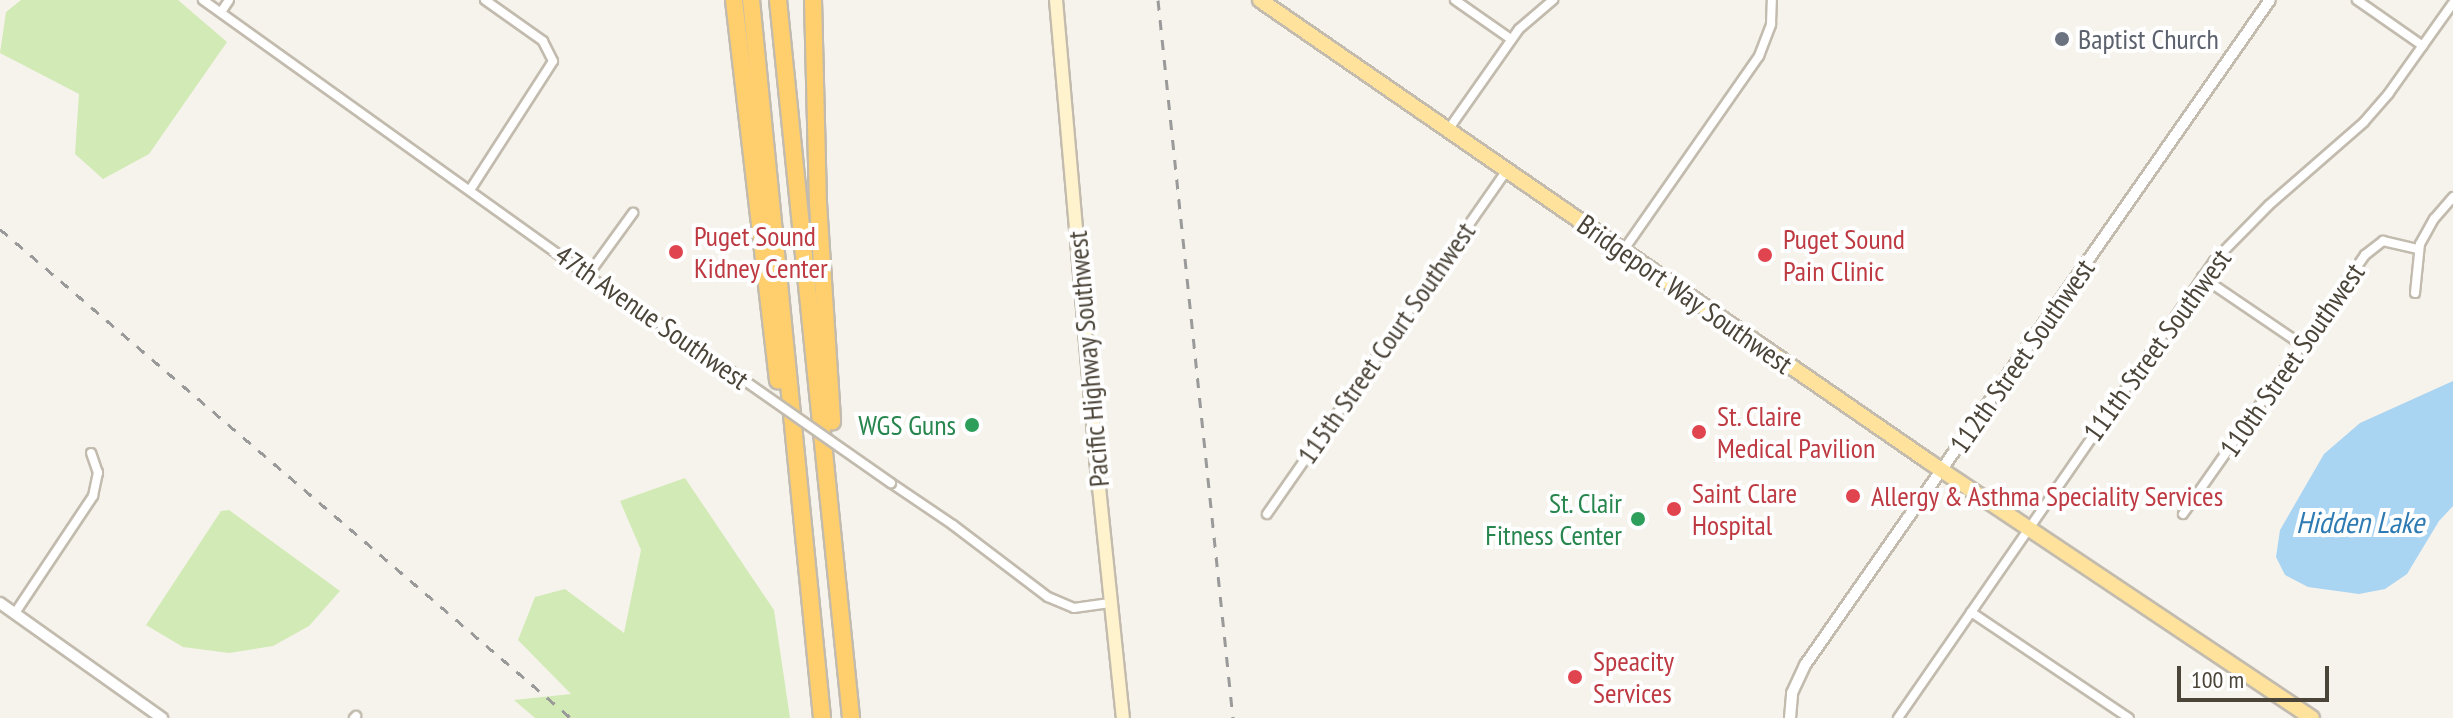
<!DOCTYPE html>
<style>
body{margin:0}
#map{position:relative;width:2453px;height:718px;overflow:hidden;background:#f6f3ec;font-family:"PT Sans Narrow",sans-serif}
div>[style]{position:absolute}
.green>*{inset:0;background:#d2eab5}
.water>*{inset:0;background:#a9d4f2}
.roads{filter:drop-shadow(2px 0 #c2bbae) drop-shadow(-2px 0 #c2bbae) drop-shadow(0 2px #c2bbae) drop-shadow(0 -2px #c2bbae)}
.minor>*{height:8px;margin:-4px;padding:0 4px;transform-origin:4px;border-radius:4px;background:#fff}
.tertiary>*{height:10px;margin:-5px;padding:0 5px;transform-origin:5px;border-radius:5px;background:#fff}
.secondary>*{height:12px;margin:-6px;padding:0 6px;transform-origin:6px;border-radius:6px;background:#fff3cd}
.primary>*{height:14px;margin:-7px;padding:0 7px;transform-origin:7px;border-radius:7px;background:#ffe39c}
.motorway>*{height:16px;margin:-8px;padding:0 8px;transform-origin:8px;border-radius:8px;background:#ffcf6e}
.rail>*{height:3px;margin-top:-1.5px;transform-origin:0;background:repeating-linear-gradient(90deg,#9a9a9a 0 10px,transparent 0 20px)}
.bridges{filter:drop-shadow(2px 0 #c2bbae) drop-shadow(-2px 0 #c2bbae) drop-shadow(0 2px #c2bbae) drop-shadow(0 -2px #c2bbae)}
.minor-bridge>*{height:8px;margin:-4px;padding:0 4px;transform-origin:4px;border-radius:4px;background:#fff}
.dots>*{width:22px;height:22px;translate:-50% -50%;box-sizing:border-box;border:4px solid #fff;border-radius:50%}
span{translate:-50% -50%;white-space:nowrap;text-align:center;line-height:1.15;-webkit-text-stroke:8px #fff;paint-order:stroke}
.worship-label{font-size:28px;color:#5b616d}
.left{translate:0 -50%;text-align:left}
.health-label{font-size:28px;color:#be3a42}
.street-label{font-size:28px;color:#4b4439}
.leisure-label{font-size:28px;color:#27864d}
.right{translate:-100% -50%;text-align:right}
.water-label{font-size:30px;color:#2e7ab2;font-style:italic}
.scale{position:absolute;left:2177px;top:666px;width:152px;height:36px;box-sizing:border-box;border:4px solid #4b4439;border-top:0;padding-left:10px;font-size:24px;line-height:28px;white-space:nowrap;color:#4b4439;-webkit-text-stroke:6px #fff;paint-order:stroke}
</style>
<div id="map">
<div class="green">
<i style="clip-path:polygon(21px 0,178px 0,227px 42px,149px 154px,103px 179px,75px 154px,79px 94px,0 53px,6px 12px)"></i>
<i style="clip-path:polygon(685px 478px,774px 610px,790px 718px,535px 718px,514px 700px,571px 694px,518px 640px,535px 597px,565px 589px,624px 633px,641px 550px,620px 501px)"></i>
<i style="clip-path:polygon(229px 510px,340px 591px,309px 626px,273px 646px,229px 653px,183px 647px,146px 625px,221px 511px)"></i>
</div>
<div class="water">
<i style="clip-path:polygon(2453px 381px,2453px 506px,2439px 521px,2407px 574px,2385px 589px,2359px 594px,2308px 587px,2285px 575px,2276px 557px,2280px 530px,2324px 454px,2360px 423px)"></i>
</div>
<div class="roads">
<div class="minor">
<i style="left:203px;top:0;width:487px;rotate:35.6deg"></i>
<i style="left:599px;top:283px;width:155px;rotate:33.7deg"></i>
<i style="left:1455px;top:0;width:68px;rotate:34.9deg"></i>
<i style="left:2357px;top:0;width:80px;rotate:34.9deg"></i>
<i style="left:221px;top:12px;width:14px;rotate:-56deg"></i>
<i style="left:1448px;top:130px;width:123px;rotate:-54.9deg"></i>
<i style="left:1519px;top:29px;width:45px;rotate:-40.5deg"></i>
<i style="left:470px;top:190px;width:153px;rotate:-57.2deg"></i>
<i style="left:553px;top:61px;width:22px;rotate:-117deg"></i>
<i style="left:543px;top:41px;width:71px;rotate:-144.7deg"></i>
<i style="left:1623px;top:251px;width:238px;rotate:-55.1deg"></i>
<i style="left:1759px;top:56px;width:34px;rotate:-69deg"></i>
<i style="left:1771px;top:24px;width:24px;rotate:-88deg"></i>
<i style="left:588px;top:275px;width:77px;rotate:-54deg"></i>
<i style="left:2202px;top:277px;width:121px;rotate:34.2deg"></i>
<i style="left:2415px;top:293px;width:49px;rotate:-84.2deg"></i>
<i style="left:2420px;top:244px;width:29px;rotate:-61deg"></i>
<i style="left:2434px;top:219px;width:29px;rotate:-49deg"></i>
<i style="left:891px;top:483px;width:75px;rotate:34.1deg"></i>
<i style="left:953px;top:525px;width:119px;rotate:37.2deg"></i>
<i style="left:1048px;top:597px;width:28px;rotate:23deg"></i>
<i style="left:1074px;top:608px;width:36px;rotate:-8deg"></i>
<i style="left:1267px;top:514px;width:417px;rotate:-55.1deg"></i>
<i style="left:2183px;top:514px;width:317px;rotate:-54.9deg"></i>
<i style="left:2365px;top:255px;width:23px;rotate:-38deg"></i>
<i style="left:2383px;top:241px;width:37px;rotate:13deg"></i>
<i style="left:1971px;top:612px;width:190px;rotate:33.9deg"></i>
<i style="left:15px;top:613px;width:141px;rotate:-56.3deg"></i>
<i style="left:93px;top:496px;width:24px;rotate:-78deg"></i>
<i style="left:98px;top:473px;width:21px;rotate:-109deg"></i>
<i style="left:354px;top:718px;width:3px;rotate:-45deg"></i>
<i style="left:1898px;top:718px;width:556px;rotate:-55.34deg"></i>
<i style="left:2214px;top:261px;width:78px;rotate:-45.5deg"></i>
<i style="left:2269px;top:205px;width:126px;rotate:-41.1deg"></i>
<i style="left:2364px;top:122px;width:38px;rotate:-49deg"></i>
<i style="left:2389px;top:93px;width:110px;rotate:-54.6deg"></i>
</div>
<div class="tertiary">
<i style="left:0;top:603px;width:199px;rotate:35.4deg"></i>
<i style="left:1790px;top:718px;width:25px;rotate:-85deg"></i>
<i style="left:1792px;top:693px;width:31px;rotate:-65deg"></i>
<i style="left:1805px;top:665px;width:811px;rotate:-55.04deg"></i>
</div>
<div class="secondary">
<i style="left:1056px;top:0;width:489px;rotate:85deg"></i>
<i style="left:1099px;top:487px;width:232px;rotate:84.1deg"></i>
</div>
<div class="primary">
<i style="left:1260px;top:0;width:812px;rotate:34.61deg"></i>
<i style="left:1928px;top:461px;width:462px;rotate:33.8deg"></i>
</div>
<div class="motorway">
<i style="left:734px;top:0;width:383px;rotate:83.4deg"></i>
<i style="left:751px;top:0;width:722px;rotate:84.35deg"></i>
<i style="left:778px;top:0;width:722px;rotate:84.19deg"></i>
<i style="left:813px;top:0;width:203px;rotate:88.6deg"></i>
<i style="left:818px;top:203px;width:219px;rotate:86.3deg"></i>
</div>
</div>
<div class="rail">
<i style="left:1158px;top:0;width:722px;rotate:84.04deg"></i>
<i style="left:0;top:229px;width:752px;rotate:40.58deg"></i>
</div>
<div class="bridges">
<div class="minor-bridge">
<i style="left:728px;top:369px;width:199px;rotate:35deg"></i>
</div>
</div>
<div class="dots">
<i style="left:2062px;top:39px;background:#6b7280"></i>
<i style="left:676px;top:252px;background:#e0444e"></i>
<i style="left:1765px;top:255px;background:#e0444e"></i>
<i style="left:972px;top:425px;background:#2e9e5b"></i>
<i style="left:1699px;top:432px;background:#e0444e"></i>
<i style="left:1853px;top:496px;background:#e0444e"></i>
<i style="left:1674px;top:509px;background:#e0444e"></i>
<i style="left:1638px;top:519px;background:#2e9e5b"></i>
<i style="left:1575px;top:677px;background:#e0444e"></i>
</div>
<div class="worship-label">
<span class="left" style="left:2078px;top:39px">Baptist Church</span>
</div>
<div class="health-label">
<span class="left" style="left:694px;top:252px">Puget Sound<br>Kidney Center</span>
<span class="left" style="left:1783px;top:255px">Puget Sound<br>Pain Clinic</span>
<span class="left" style="left:1717px;top:432px">St. Claire<br>Medical Pavilion</span>
<span class="left" style="left:1692px;top:509px">Saint Clare<br>Hospital</span>
<span class="left" style="left:1871px;top:496px">Allergy &amp; Asthma Speciality Services</span>
<span class="left" style="left:1593px;top:677px">Speacity<br>Services</span>
</div>
<div class="street-label">
<span style="left:1685px;top:294px;rotate:35deg">Bridgeport Way Southwest</span>
<span style="left:652px;top:317px;rotate:35deg">47th Avenue Southwest</span>
<span style="left:1386px;top:343px;rotate:-55deg">115th Street Court Southwest</span>
<span style="left:2157px;top:345px;rotate:-54deg">111th Street Southwest</span>
<span style="left:2022px;top:356px;rotate:-55deg">112th Street Southwest</span>
<span style="left:1088px;top:359px;rotate:-95deg">Pacific Highway Southwest</span>
<span style="left:2292px;top:360px;rotate:-55deg">110th Street Southwest</span>
</div>
<div class="leisure-label">
<span class="right" style="left:956px;top:425px">WGS Guns</span>
<span class="right" style="left:1622px;top:519px">St. Clair<br>Fitness Center</span>
</div>
<div class="water-label">
<span style="left:2360px;top:522px">Hidden Lake</span>
</div>
<div class="scale">100 m</div>
</div>
